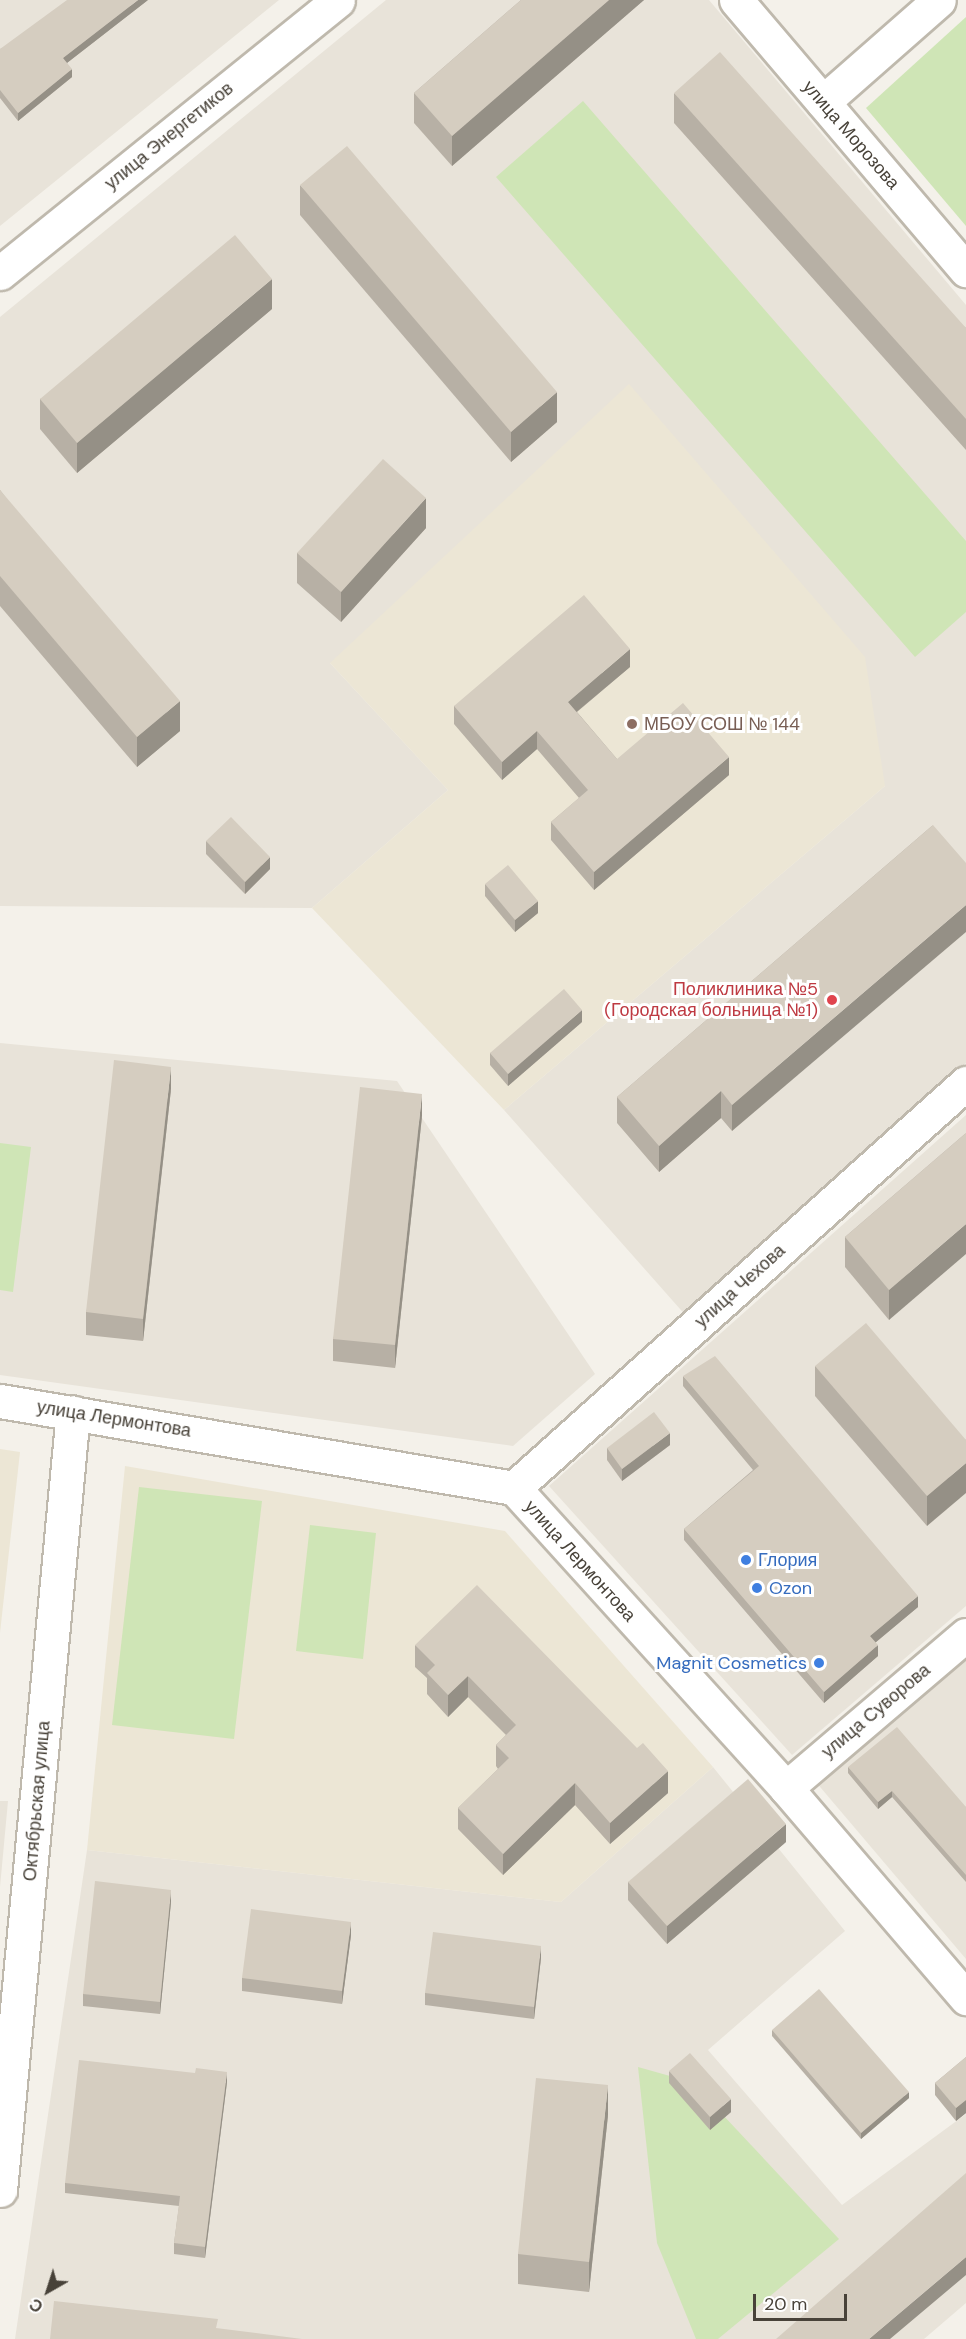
<!DOCTYPE html>
<meta charset="utf-8">
<style>
body{margin:0}
#map{position:relative;width:966px;height:2339px;overflow:hidden;background:#f4f1ea;font-family:"DM Sans",sans-serif}
div>[style]{position:absolute}
.residential>*{inset:0;background:#e8e3d9}
.education>*{inset:0;background:#ece6d5}
.green>*{inset:0;background:#cfe5b6}
.roads{filter:drop-shadow(2px 0 #bfb9ad) drop-shadow(-2px 0 #bfb9ad) drop-shadow(0 2px #bfb9ad) drop-shadow(0 -2px #bfb9ad)}
.minor>*{height:33px;margin:-16.5px;padding:0 16.5px;transform-origin:16.5px;border-radius:16.5px;background:#fff}
.wall>*{inset:0;background:#b7b0a5}
.shaded-wall>*{inset:0;background:#959086}
.building>*{inset:0;background:#d5cdc0}
.dots>*{width:16px;height:16px;translate:-50% -50%;box-sizing:border-box;border:3px solid #fff;border-radius:50%}
span{translate:-50% -50%;white-space:nowrap;text-align:center;line-height:1.15;-webkit-text-stroke:6px #fff;paint-order:stroke}
.street-label{font-size:18px;color:#484239}
.education-label{font-size:18px;color:#785e54}
.left{translate:0 -50%;text-align:left}
.health-label{font-size:18px;color:#be3a42}
.right{translate:-100% -50%;text-align:right}
.shop-label{font-size:18px;color:#366cbe}
.north{position:absolute;left:18px;top:2261px;width:60px;height:60px;-webkit-text-stroke:4px #fff;paint-order:stroke;rotate:219deg;font-size:16px;font-weight:700;line-height:24px;text-align:center;color:#484239}
.north::after{content:'';display:block;margin:auto;width:21px;height:27px;background:#484239;clip-path:polygon(50% 0,100% 100%,50% 72%,0 100%)}
.scale{position:absolute;left:753px;top:2294px;width:94px;height:27px;box-sizing:border-box;border:3px solid #484239;border-top:0;padding-left:8px;font-size:18px;line-height:21px;white-space:nowrap;color:#484239;-webkit-text-stroke:4px #fff;paint-order:stroke}
</style>
<div id="map">
<div class="residential">
<i style="clip-path:polygon(0 0,279px 0,0 226px)"></i>
<i style="clip-path:polygon(386px 0,709px 0,966px 305px,966px 1063px,688px 1318px,504px 1110px,885px 786px,330px 663px,448px 790px,312px 908px,0 906px,0 317px)"></i>
<i style="clip-path:polygon(0 1043px,397px 1081px,595px 1374px,513px 1446px,0 1375px)"></i>
<i style="clip-path:polygon(966px 1115px,966px 1606px,792px 1755px,549px 1486px)"></i>
<i style="clip-path:polygon(966px 1653px,966px 1959px,815px 1781px)"></i>
<i style="clip-path:polygon(713px 1767px,845px 1931px,708px 2050px,842px 2205px,966px 2114px,966px 2303px,924px 2339px,15px 2339px,87px 1850px,561px 1902px)"></i>
<i style="clip-path:polygon(0 1801px,8px 1801px,0 1887px)"></i>
</div>
<div class="education">
<i style="clip-path:polygon(629px 384px,865px 657px,885px 786px,504px 1110px,312px 908px,448px 790px,330px 663px)"></i>
<i style="clip-path:polygon(0 1449px,20px 1452px,0 1633px)"></i>
<i style="clip-path:polygon(125px 1466px,505px 1531px,713px 1767px,561px 1902px,87px 1850px)"></i>
</div>
<div class="green">
<i style="clip-path:polygon(966px 17px,966px 226px,866px 108px)"></i>
<i style="clip-path:polygon(583px 101px,966px 541px,966px 612px,915px 657px,496px 177px)"></i>
<i style="clip-path:polygon(0 1143px,31px 1147px,13px 1292px,0 1290px)"></i>
<i style="clip-path:polygon(139px 1487px,262px 1501px,234px 1739px,112px 1725px)"></i>
<i style="clip-path:polygon(310px 1525px,376px 1533px,363px 1659px,296px 1651px)"></i>
<i style="clip-path:polygon(638px 2067px,670px 2076px,722px 2114px,839px 2239px,718px 2339px,696px 2339px,657px 2243px)"></i>
</div>
<div class="roads">
<div class="minor">
<i style="left:736px;top:0;width:355px;rotate:49.6deg"></i>
<i style="left:823px;top:102px;width:154px;rotate:-41.3deg"></i>
<i style="left:0;top:273px;width:434px;rotate:-38.9deg"></i>
<i style="left:0;top:1401px;width:521px;rotate:9.61deg"></i>
<i style="left:514px;top:1488px;width:405px;rotate:47.8deg"></i>
<i style="left:786px;top:1788px;width:277px;rotate:49.4deg"></i>
<i style="left:514px;top:1488px;width:607px;rotate:-41.86deg"></i>
<i style="left:786px;top:1788px;width:236px;rotate:-40.4deg"></i>
<i style="left:0;top:2190px;width:781px;rotate:-84.64deg"></i>
</div>
</div>
<div class="wall">
<i style="clip-path:polygon(148px 0,67px 63px,72px 77px,18px 121px,0 98px,0 49px)"></i>
<i style="clip-path:polygon(521px 0,644px 0,452px 166px,414px 123px,414px 93px)"></i>
<i style="clip-path:polygon(674px 93px,966px 328px,966px 450px,674px 123px)"></i>
<i style="clip-path:polygon(300px 185px,557px 422px,511px 462px,300px 215px)"></i>
<i style="clip-path:polygon(272px 309px,77px 473px,40px 429px,40px 399px)"></i>
<i style="clip-path:polygon(0 490px,180px 731px,137px 767px,0 606px)"></i>
<i style="clip-path:polygon(426px 528px,341px 622px,297px 583px,297px 553px)"></i>
<i style="clip-path:polygon(630px 667px,577px 712px,617px 759px,729px 775px,594px 890px,551px 840px,551px 822px,579px 798px,537px 749px,502px 780px,454px 724px,454px 706px)"></i>
<i style="clip-path:polygon(933px 825px,732px 1131px,721px 1118px,659px 1172px,617px 1123px,617px 1097px)"></i>
<i style="clip-path:polygon(206px 841px,270px 869px,245px 894px,206px 854px)"></i>
<i style="clip-path:polygon(485px 884px,538px 913px,515px 932px,485px 896px)"></i>
<i style="clip-path:polygon(582px 1022px,508px 1086px,490px 1065px,490px 1053px)"></i>
<i style="clip-path:polygon(171px 1089px,143px 1341px,86px 1335px,86px 1312px)"></i>
<i style="clip-path:polygon(422px 1116px,395px 1368px,333px 1361px,333px 1339px)"></i>
<i style="clip-path:polygon(966px 1133px,889px 1320px,845px 1267px,845px 1237px)"></i>
<i style="clip-path:polygon(815px 1366px,966px 1440px,927px 1526px,815px 1396px)"></i>
<i style="clip-path:polygon(683px 1376px,918px 1607px,875px 1643px,878px 1656px,824px 1703px,684px 1540px,684px 1529px,753px 1470px,683px 1386px)"></i>
<i style="clip-path:polygon(670px 1445px,622px 1481px,607px 1460px,607px 1448px)"></i>
<i style="clip-path:polygon(415px 1645px,668px 1793px,610px 1844px,575px 1805px,503px 1875px,458px 1829px,458px 1808px,498px 1769px,496px 1766px,496px 1745px,506px 1735px,468px 1697px,448px 1717px,427px 1694px,427px 1678px,415px 1667px)"></i>
<i style="clip-path:polygon(848px 1767px,966px 1807px,966px 1882px,892px 1797px,878px 1809px,848px 1773px)"></i>
<i style="clip-path:polygon(786px 1842px,667px 1944px,628px 1900px,628px 1882px)"></i>
<i style="clip-path:polygon(171px 1902px,160px 2014px,83px 2006px,83px 1994px)"></i>
<i style="clip-path:polygon(351px 1935px,342px 2004px,242px 1991px,242px 1978px)"></i>
<i style="clip-path:polygon(541px 1958px,534px 2019px,425px 2005px,425px 1993px)"></i>
<i style="clip-path:polygon(772px 2030px,909px 2098px,861px 2139px,772px 2036px)"></i>
<i style="clip-path:polygon(966px 2057px,966px 2113px,956px 2121px,935px 2095px,935px 2083px)"></i>
<i style="clip-path:polygon(669px 2071px,731px 2112px,710px 2130px,669px 2083px)"></i>
<i style="clip-path:polygon(227px 2082px,205px 2258px,174px 2254px,174px 2243px,179px 2206px,65px 2193px,65px 2183px)"></i>
<i style="clip-path:polygon(608px 2115px,589px 2292px,518px 2284px,518px 2254px)"></i>
</div>
<div class="shaded-wall">
<i style="clip-path:polygon(138px 0,148px 0,63px 66px,63px 58px)"></i>
<i style="clip-path:polygon(609px 0,644px 0,452px 166px,452px 136px)"></i>
<i style="clip-path:polygon(72px 69px,72px 77px,18px 121px,18px 113px)"></i>
<i style="clip-path:polygon(272px 279px,272px 309px,77px 473px,77px 443px)"></i>
<i style="clip-path:polygon(557px 392px,557px 422px,511px 462px,511px 432px)"></i>
<i style="clip-path:polygon(426px 498px,426px 528px,341px 622px,341px 592px)"></i>
<i style="clip-path:polygon(630px 649px,630px 667px,568px 719px,568px 702px)"></i>
<i style="clip-path:polygon(180px 701px,180px 731px,137px 767px,137px 737px)"></i>
<i style="clip-path:polygon(537px 731px,537px 749px,502px 780px,502px 762px)"></i>
<i style="clip-path:polygon(729px 757px,729px 775px,594px 890px,594px 872px)"></i>
<i style="clip-path:polygon(270px 857px,270px 869px,245px 894px,245px 882px)"></i>
<i style="clip-path:polygon(538px 901px,538px 913px,515px 932px,515px 920px)"></i>
<i style="clip-path:polygon(966px 905px,966px 932px,732px 1131px,732px 1105px)"></i>
<i style="clip-path:polygon(582px 1010px,582px 1022px,508px 1086px,508px 1074px)"></i>
<i style="clip-path:polygon(171px 1067px,171px 1089px,143px 1341px,143px 1319px)"></i>
<i style="clip-path:polygon(721px 1091px,721px 1118px,659px 1172px,659px 1146px)"></i>
<i style="clip-path:polygon(422px 1094px,422px 1116px,395px 1368px,395px 1345px)"></i>
<i style="clip-path:polygon(966px 1224px,966px 1254px,889px 1320px,889px 1290px)"></i>
<i style="clip-path:polygon(670px 1433px,670px 1445px,622px 1481px,622px 1469px)"></i>
<i style="clip-path:polygon(966px 1463px,966px 1493px,927px 1526px,927px 1496px)"></i>
<i style="clip-path:polygon(918px 1596px,918px 1607px,870px 1647px,870px 1636px)"></i>
<i style="clip-path:polygon(878px 1645px,878px 1656px,824px 1703px,824px 1692px)"></i>
<i style="clip-path:polygon(468px 1676px,468px 1697px,448px 1717px,448px 1695px)"></i>
<i style="clip-path:polygon(668px 1771px,668px 1793px,610px 1844px,610px 1823px)"></i>
<i style="clip-path:polygon(575px 1783px,575px 1805px,503px 1875px,503px 1854px)"></i>
<i style="clip-path:polygon(892px 1791px,892px 1797px,878px 1809px,878px 1802px)"></i>
<i style="clip-path:polygon(786px 1824px,786px 1842px,667px 1944px,667px 1926px)"></i>
<i style="clip-path:polygon(171px 1890px,171px 1902px,160px 2014px,160px 2002px)"></i>
<i style="clip-path:polygon(351px 1922px,351px 1935px,342px 2004px,342px 1991px)"></i>
<i style="clip-path:polygon(541px 1946px,541px 1958px,534px 2019px,534px 2007px)"></i>
<i style="clip-path:polygon(227px 2072px,227px 2082px,205px 2258px,205px 2247px)"></i>
<i style="clip-path:polygon(608px 2085px,608px 2115px,589px 2292px,589px 2262px)"></i>
<i style="clip-path:polygon(909px 2092px,909px 2098px,861px 2139px,861px 2133px)"></i>
<i style="clip-path:polygon(731px 2099px,731px 2112px,710px 2130px,710px 2117px)"></i>
<i style="clip-path:polygon(966px 2100px,966px 2113px,956px 2121px,956px 2108px)"></i>
<i style="clip-path:polygon(966px 2257px,966px 2275px,890px 2339px,869px 2339px)"></i>
</div>
<div class="building">
<i style="clip-path:polygon(67px 0,138px 0,63px 58px,72px 69px,18px 113px,0 90px,0 49px)"></i>
<i style="clip-path:polygon(521px 0,609px 0,452px 136px,414px 93px)"></i>
<i style="clip-path:polygon(720px 52px,966px 328px,966px 419px,674px 93px)"></i>
<i style="clip-path:polygon(347px 146px,557px 392px,511px 432px,300px 185px)"></i>
<i style="clip-path:polygon(235px 235px,272px 279px,77px 443px,40px 399px)"></i>
<i style="clip-path:polygon(383px 459px,426px 498px,341px 592px,297px 553px)"></i>
<i style="clip-path:polygon(0 490px,180px 701px,137px 737px,0 576px)"></i>
<i style="clip-path:polygon(584px 595px,630px 649px,568px 702px,617px 759px,683px 703px,729px 757px,594px 872px,551px 822px,588px 790px,537px 731px,502px 762px,454px 706px)"></i>
<i style="clip-path:polygon(231px 817px,270px 857px,245px 882px,206px 841px)"></i>
<i style="clip-path:polygon(933px 825px,966px 863px,966px 905px,732px 1105px,721px 1091px,659px 1146px,617px 1097px)"></i>
<i style="clip-path:polygon(508px 865px,538px 901px,515px 920px,485px 884px)"></i>
<i style="clip-path:polygon(564px 989px,582px 1010px,508px 1074px,490px 1053px)"></i>
<i style="clip-path:polygon(114px 1060px,171px 1067px,143px 1319px,86px 1312px)"></i>
<i style="clip-path:polygon(360px 1087px,422px 1094px,395px 1345px,333px 1339px)"></i>
<i style="clip-path:polygon(966px 1133px,966px 1224px,889px 1290px,845px 1237px)"></i>
<i style="clip-path:polygon(866px 1323px,966px 1440px,966px 1463px,927px 1496px,815px 1366px)"></i>
<i style="clip-path:polygon(715px 1356px,918px 1596px,870px 1636px,878px 1645px,824px 1692px,684px 1529px,759px 1466px,683px 1376px)"></i>
<i style="clip-path:polygon(654px 1412px,670px 1433px,622px 1469px,607px 1448px)"></i>
<i style="clip-path:polygon(477px 1585px,637px 1748px,643px 1743px,668px 1771px,610px 1823px,575px 1783px,503px 1854px,458px 1808px,509px 1758px,496px 1745px,516px 1725px,468px 1676px,448px 1695px,427px 1673px,435px 1665px,415px 1645px)"></i>
<i style="clip-path:polygon(897px 1727px,966px 1807px,966px 1875px,892px 1791px,878px 1802px,848px 1767px)"></i>
<i style="clip-path:polygon(748px 1779px,786px 1824px,667px 1926px,628px 1882px)"></i>
<i style="clip-path:polygon(95px 1881px,171px 1890px,160px 2002px,83px 1994px)"></i>
<i style="clip-path:polygon(251px 1909px,351px 1922px,342px 1991px,242px 1978px)"></i>
<i style="clip-path:polygon(433px 1932px,541px 1946px,534px 2007px,425px 1993px)"></i>
<i style="clip-path:polygon(819px 1989px,909px 2092px,861px 2133px,772px 2030px)"></i>
<i style="clip-path:polygon(690px 2053px,731px 2099px,710px 2117px,669px 2071px)"></i>
<i style="clip-path:polygon(966px 2057px,966px 2100px,956px 2108px,935px 2083px)"></i>
<i style="clip-path:polygon(79px 2060px,195px 2073px,196px 2068px,227px 2072px,205px 2247px,174px 2243px,180px 2196px,65px 2183px)"></i>
<i style="clip-path:polygon(536px 2078px,608px 2085px,589px 2262px,518px 2254px)"></i>
<i style="clip-path:polygon(966px 2173px,966px 2257px,869px 2339px,776px 2339px)"></i>
<i style="clip-path:polygon(54px 2301px,218px 2319px,216px 2328px,302px 2339px,50px 2339px)"></i>
</div>
<div class="dots">
<i style="left:632px;top:724px;background:#8d6e63"></i>
<i style="left:832px;top:1000px;background:#e0444e"></i>
<i style="left:746px;top:1560px;background:#3f7fe0"></i>
<i style="left:757px;top:1588px;background:#3f7fe0"></i>
<i style="left:819px;top:1663px;background:#3f7fe0"></i>
</div>
<div class="street-label">
<span style="left:851px;top:135px;rotate:49deg">улица Морозова</span>
<span style="left:169px;top:136px;rotate:-39deg">улица Энергетиков</span>
<span style="left:740px;top:1286px;rotate:-42deg">улица Чехова</span>
<span style="left:114px;top:1419px;rotate:9deg">улица Лермонтова</span>
<span style="left:580px;top:1561px;rotate:48deg">улица Лермонтова</span>
<span style="left:876px;top:1711px;rotate:-40deg">улица Суворова</span>
<span style="left:37px;top:1801px;rotate:-85deg">Октябрьская улица</span>
</div>
<div class="education-label">
<span class="left" style="left:644px;top:724px">МБОУ СОШ № 144</span>
</div>
<div class="health-label">
<span class="right" style="left:818px;top:1000px">Поликлиника №5<br>(Городская больница №1)</span>
</div>
<div class="shop-label">
<span class="left" style="left:758px;top:1560px">Глория</span>
<span class="left" style="left:769px;top:1588px">Ozon</span>
<span class="right" style="left:807px;top:1663px">Magnit Cosmetics</span>
</div>
<div class="north">С</div>
<div class="scale">20 m</div>
</div>
